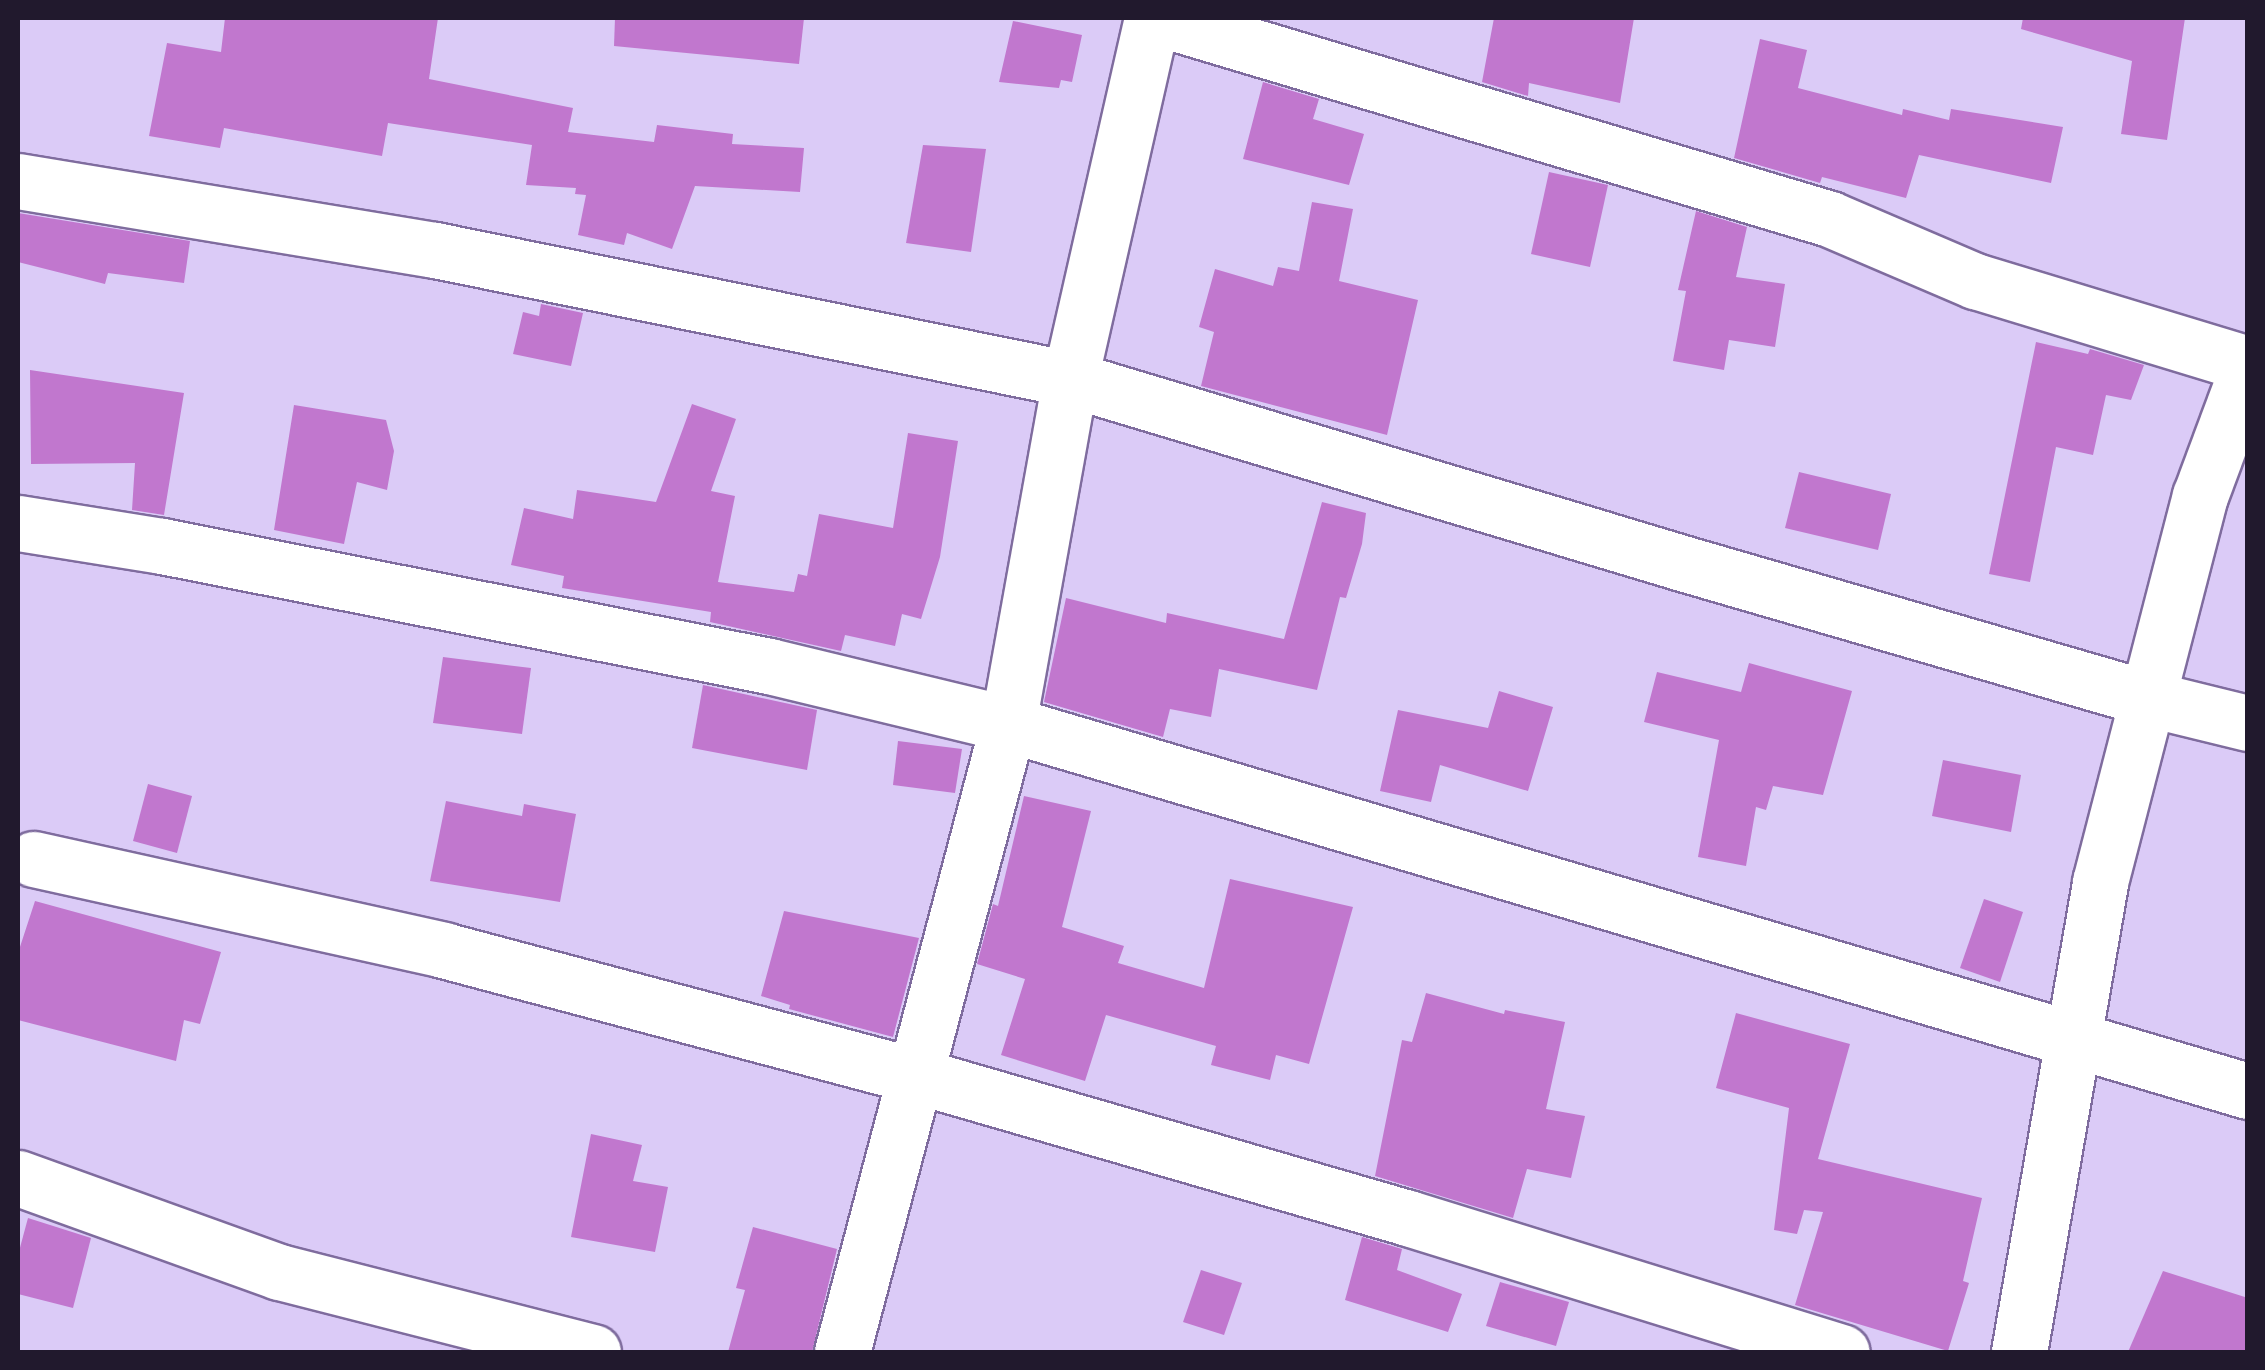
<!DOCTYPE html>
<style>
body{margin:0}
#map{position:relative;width:2265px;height:1370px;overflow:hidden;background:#dbcbf7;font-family:Literata,serif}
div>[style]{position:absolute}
.building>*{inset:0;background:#c177ce}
.roads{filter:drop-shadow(2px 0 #7f6c9e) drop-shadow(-2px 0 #7f6c9e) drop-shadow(0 2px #7f6c9e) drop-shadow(0 -2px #7f6c9e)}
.minor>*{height:55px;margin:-27.5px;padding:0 27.5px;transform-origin:27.5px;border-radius:27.5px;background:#fff}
span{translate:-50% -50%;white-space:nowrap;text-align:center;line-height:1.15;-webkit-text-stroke:10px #f6f3fe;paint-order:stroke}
.frame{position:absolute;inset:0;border:20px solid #21192d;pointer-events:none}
</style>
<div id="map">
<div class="building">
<i style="clip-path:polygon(225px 18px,438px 18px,429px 79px,573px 108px,568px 132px,654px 142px,657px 125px,733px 134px,732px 144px,804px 148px,800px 192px,695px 186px,672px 249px,627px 233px,624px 245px,578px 235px,586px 195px,575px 194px,576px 188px,526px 185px,532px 145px,388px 123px,382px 156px,224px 128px,220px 148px,149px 136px,167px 43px,221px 52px)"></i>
<i style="clip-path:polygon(615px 18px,804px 18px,799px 64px,614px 46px)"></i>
<i style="clip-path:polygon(1494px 18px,1634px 18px,1620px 103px,1529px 83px,1528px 96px,1482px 82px)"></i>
<i style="clip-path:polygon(2023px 18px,2185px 18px,2167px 140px,2121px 134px,2132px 61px,2021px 29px)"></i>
<i style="clip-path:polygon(1013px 21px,1082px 35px,1072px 82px,1061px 80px,1059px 88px,999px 82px)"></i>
<i style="clip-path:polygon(1760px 39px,1807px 50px,1798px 88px,1902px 115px,1903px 109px,1949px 120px,1951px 109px,2063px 127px,2051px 183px,1919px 155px,1906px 198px,1822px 177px,1820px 183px,1734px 158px)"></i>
<i style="clip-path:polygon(1263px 82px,1319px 99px,1313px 119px,1364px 134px,1349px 185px,1243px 159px)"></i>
<i style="clip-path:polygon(923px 145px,986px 149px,971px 252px,906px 243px)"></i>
<i style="clip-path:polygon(1549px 172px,1608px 185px,1590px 267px,1531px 254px)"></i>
<i style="clip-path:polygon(1312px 202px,1353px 209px,1339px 281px,1418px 300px,1387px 435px,1201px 386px,1214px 332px,1199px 327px,1215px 269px,1273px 286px,1278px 267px,1299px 271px)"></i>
<i style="clip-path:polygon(1696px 211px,1747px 227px,1736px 277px,1785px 284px,1775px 347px,1729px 340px,1724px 370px,1673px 361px,1686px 291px,1678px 290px)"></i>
<i style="clip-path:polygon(18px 213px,190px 241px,184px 283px,108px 273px,105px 284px,18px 262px)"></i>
<i style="clip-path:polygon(541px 304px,583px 313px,571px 366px,513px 354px,523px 312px,539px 316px)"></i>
<i style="clip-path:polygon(2036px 342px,2088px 354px,2090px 349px,2144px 365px,2131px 400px,2106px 395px,2093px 455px,2056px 447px,2030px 582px,1989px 574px)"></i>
<i style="clip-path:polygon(30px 370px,184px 393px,164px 515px,132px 510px,135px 463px,31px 464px)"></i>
<i style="clip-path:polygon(692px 404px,736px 419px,711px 491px,735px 496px,718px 582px,794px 592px,798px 574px,807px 576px,819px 514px,893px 528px,908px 433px,958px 441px,940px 557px,921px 619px,902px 614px,895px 646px,845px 635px,841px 651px,710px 622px,711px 612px,562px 588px,564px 576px,511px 565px,524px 508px,573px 519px,577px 490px,656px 502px)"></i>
<i style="clip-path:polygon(294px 405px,386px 420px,394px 451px,387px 490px,357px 482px,344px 544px,274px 530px)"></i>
<i style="clip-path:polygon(1799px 472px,1891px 494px,1878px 550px,1785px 528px)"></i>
<i style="clip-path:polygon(1322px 502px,1366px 513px,1362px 544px,1346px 598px,1340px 597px,1317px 690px,1219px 669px,1211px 717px,1170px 709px,1163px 737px,1044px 702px,1066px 598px,1166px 623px,1167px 613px,1284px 639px)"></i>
<i style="clip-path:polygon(443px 657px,531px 668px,522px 734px,433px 723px)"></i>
<i style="clip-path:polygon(1749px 663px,1852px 691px,1823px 795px,1773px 786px,1766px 810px,1756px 807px,1746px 866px,1698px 857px,1719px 740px,1644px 722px,1657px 672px,1741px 692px)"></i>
<i style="clip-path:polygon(703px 685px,817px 710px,807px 770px,692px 748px)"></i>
<i style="clip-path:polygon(1499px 691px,1553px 707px,1528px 791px,1440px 765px,1431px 802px,1380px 791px,1398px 710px,1488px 728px)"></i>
<i style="clip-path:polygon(898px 741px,962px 749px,955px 793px,893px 785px)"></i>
<i style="clip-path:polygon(1943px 760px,2021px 775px,2011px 832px,1932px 816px)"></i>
<i style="clip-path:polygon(148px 784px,192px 796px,177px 853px,133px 841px)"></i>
<i style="clip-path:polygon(1024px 796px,1091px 811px,1062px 927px,1124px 946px,1118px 963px,1204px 988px,1230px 879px,1353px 907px,1309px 1064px,1276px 1055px,1270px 1080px,1211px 1065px,1216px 1046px,1106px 1015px,1085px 1081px,1001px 1055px,1025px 979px,977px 964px,993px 904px,998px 906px)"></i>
<i style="clip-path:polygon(446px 801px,522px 816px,524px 804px,576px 814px,560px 902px,430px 881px)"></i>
<i style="clip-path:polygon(1984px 899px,2023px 912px,2000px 982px,1960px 968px)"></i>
<i style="clip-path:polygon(35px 901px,221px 952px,200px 1024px,184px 1020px,176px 1061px,18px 1020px,18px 953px)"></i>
<i style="clip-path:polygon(784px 911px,919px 938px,893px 1037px,789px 1009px,790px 1005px,761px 996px)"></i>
<i style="clip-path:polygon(1426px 993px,1504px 1014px,1505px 1010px,1565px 1022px,1546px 1109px,1585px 1116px,1571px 1178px,1527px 1169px,1513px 1218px,1375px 1176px,1402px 1040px,1412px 1042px)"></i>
<i style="clip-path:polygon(1736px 1013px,1850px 1044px,1818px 1159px,1982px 1198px,1963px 1281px,1969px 1283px,1948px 1351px,1795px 1305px,1823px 1212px,1804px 1210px,1797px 1234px,1774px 1230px,1789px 1108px,1716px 1088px)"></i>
<i style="clip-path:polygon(591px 1134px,642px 1145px,633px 1181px,668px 1187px,655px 1252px,571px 1237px)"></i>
<i style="clip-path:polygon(28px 1218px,91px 1238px,73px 1308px,18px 1294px,18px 1255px)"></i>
<i style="clip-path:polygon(753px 1227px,837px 1249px,812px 1352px,728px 1352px,745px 1290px,736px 1288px)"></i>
<i style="clip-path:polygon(1362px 1237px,1402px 1249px,1397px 1270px,1462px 1294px,1448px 1332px,1345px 1300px)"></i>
<i style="clip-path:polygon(1201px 1270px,1242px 1283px,1224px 1335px,1183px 1322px)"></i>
<i style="clip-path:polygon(2163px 1271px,2248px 1298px,2248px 1352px,2128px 1352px)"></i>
<i style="clip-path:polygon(1500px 1282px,1569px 1302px,1556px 1346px,1486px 1326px)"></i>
</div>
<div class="roads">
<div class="minor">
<i style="left:1158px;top:18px;width:701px;rotate:16.65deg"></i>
<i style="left:1830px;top:219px;width:158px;rotate:23.2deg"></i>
<i style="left:1975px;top:281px;width:285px;rotate:16.9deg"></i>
<i style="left:18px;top:181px;width:423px;rotate:9.4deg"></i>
<i style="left:435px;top:250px;width:648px;rotate:11.48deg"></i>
<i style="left:1070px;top:379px;width:639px;rotate:16.73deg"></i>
<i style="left:1682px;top:563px;width:483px;rotate:16.2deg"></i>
<i style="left:2146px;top:698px;width:105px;rotate:13.8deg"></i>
<i style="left:18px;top:523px;width:146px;rotate:9.1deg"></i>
<i style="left:162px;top:546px;width:619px;rotate:11.18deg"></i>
<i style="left:769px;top:666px;width:246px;rotate:13.6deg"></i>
<i style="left:1008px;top:724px;width:1293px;rotate:16.49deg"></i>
<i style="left:34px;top:859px;width:419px;rotate:12.5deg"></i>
<i style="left:443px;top:950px;width:491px;rotate:14.9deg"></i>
<i style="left:918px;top:1076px;width:510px;rotate:16.16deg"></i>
<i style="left:1408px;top:1218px;width:454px;rotate:17.2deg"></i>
<i style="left:18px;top:1178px;width:277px;rotate:19.8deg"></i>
<i style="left:279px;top:1272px;width:324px;rotate:14.3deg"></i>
<i style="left:842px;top:1352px;width:650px;rotate:-75.19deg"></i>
<i style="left:1008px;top:724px;width:351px;rotate:-79.8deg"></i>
<i style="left:1070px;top:379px;width:370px;rotate:-77.2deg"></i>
<i style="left:2019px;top:1352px;width:477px;rotate:-80.2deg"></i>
<i style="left:2100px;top:882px;width:399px;rotate:-75.5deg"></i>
<i style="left:2200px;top:496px;width:138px;rotate:-69.6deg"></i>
</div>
</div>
<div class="frame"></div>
</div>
